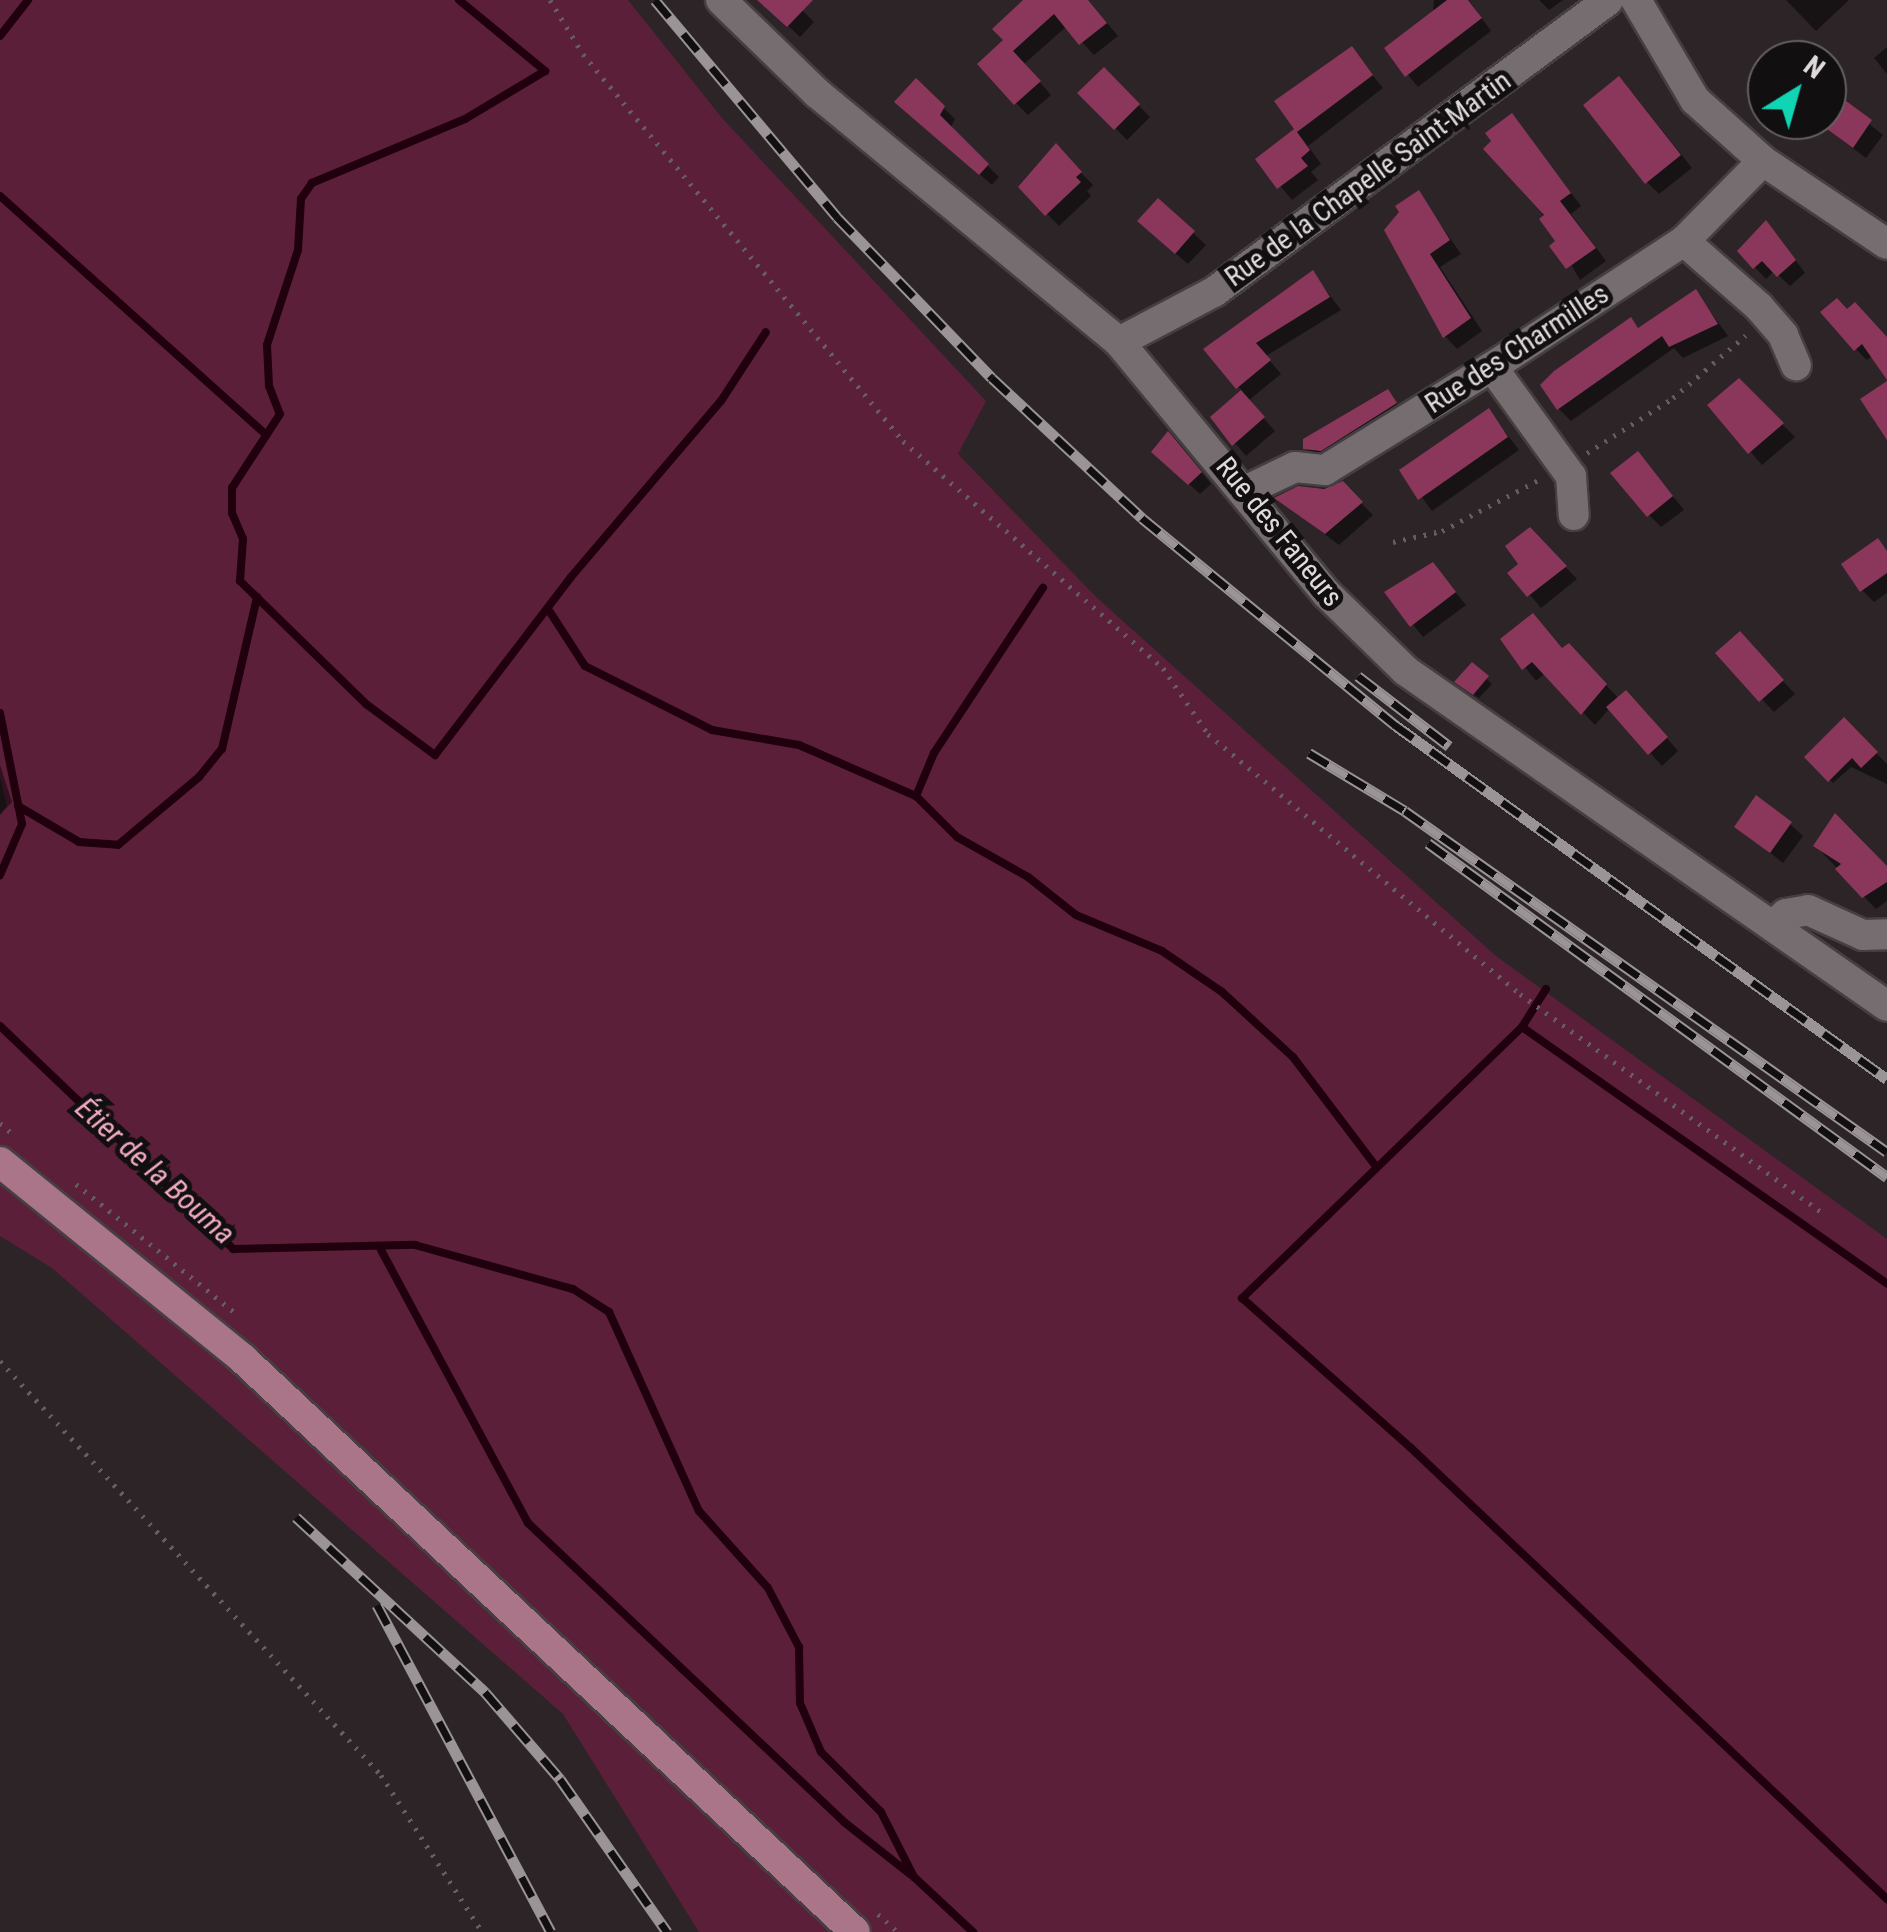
<!DOCTYPE html>
<meta charset="utf-8">
<style>
body{margin:0}
#map{position:relative;width:1887px;height:1932px;overflow:hidden;background:#2c2427;font-family:"Roboto Condensed",sans-serif}
div>[style]{position:absolute}
.green>*{inset:0;background:#5c1f3a}
.shadow>*{inset:0;background:#0007}
.stream>*{height:8px;margin:-4px;padding:0 4px;transform-origin:4px;border-radius:4px;background:#20000c}
.building>*{inset:0;background:#8b375b}
.path>*{height:5px;margin-top:-2.5px;transform-origin:0;background:repeating-linear-gradient(90deg,#655d60 0 2.5px,transparent 0 10.5px)}
.roads{filter:drop-shadow(2px 0 #453f41) drop-shadow(-2px 0 #453f41) drop-shadow(0 2px #453f41) drop-shadow(0 -2px #453f41)}
.minor>*{height:30px;margin:-15px;padding:0 15px;transform-origin:15px;border-radius:15px;background:#766d70}
.major>*{height:30px;margin:-15px;padding:0 15px;transform-origin:15px;border-radius:15px;background:#aa7589}
.rail>*{height:11px;margin-top:-5.5px;transform-origin:0;background:repeating-linear-gradient(90deg,#120f10 0 22px,#9a9496 0 44px);box-sizing:border-box;border-block:2px solid #9a9496}
span{translate:-50% -50%;white-space:nowrap;text-align:center;line-height:1.15;-webkit-text-stroke:10px #120f10;paint-order:stroke}
.street-label{font-size:28px;color:#e0dadc}
.water-label{font-size:30px;color:#f1a9c3;font-style:italic}
.north{position:absolute;left:1747px;top:40px;width:100px;height:100px;box-sizing:border-box;background:#120f10;border:2px solid #646062;border-radius:50%;rotate:37deg;font-size:28px;font-weight:700;line-height:40px;text-align:center;color:#e0dadc}
.north::after{content:'';display:block;margin:auto;width:35px;height:45px;background:#0fd5b4;clip-path:polygon(50% 0,100% 100%,50% 72%,0 100%)}
</style>
<div id="map">
<div class="green">
<i style="clip-path:polygon(0 0,628px 0,722px 118px,986px 401px,958px 454px,1095px 596px,1496px 956px,1887px 1239px,1887px 1932px,699px 1932px,563px 1714px,52px 1268px,0 1236px,0 814px,7px 806px,0 777px)"></i>
</div>
<div class="shadow">
<i style="clip-path:polygon(761px 0,813px 0,801px 9px,814px 22px,800px 37px)"></i>
<i style="clip-path:polygon(1038px 0,1088px 0,1118px 36px,1094px 55px,1067px 26px,1024px 64px,1051px 95px,1028px 115px,1016px 103px,1007px 40px)"></i>
<i style="clip-path:polygon(1434px 0,1469px 0,1491px 31px,1418px 87px,1387px 49px,1433px 14px)"></i>
<i style="clip-path:polygon(1539px 0,1563px 0,1549px 10px)"></i>
<i style="clip-path:polygon(1786px 0,1849px 0,1816px 31px)"></i>
<i style="clip-path:polygon(1887px 47px,1887px 74px,1874px 58px)"></i>
<i style="clip-path:polygon(1352px 50px,1383px 88px,1308px 146px,1321px 164px,1311px 172px,1318px 180px,1292px 200px,1258px 159px,1298px 129px)"></i>
<i style="clip-path:polygon(1104px 70px,1150px 117px,1127px 140px,1081px 93px)"></i>
<i style="clip-path:polygon(916px 82px,955px 119px,950px 129px,999px 177px,992px 185px,909px 113px)"></i>
<i style="clip-path:polygon(1631px 91px,1692px 168px,1659px 194px,1647px 182px)"></i>
<i style="clip-path:polygon(1832px 94px,1883px 135px,1866px 158px,1815px 120px,1827px 120px)"></i>
<i style="clip-path:polygon(1512px 116px,1581px 206px,1571px 214px,1606px 261px,1580px 280px,1531px 195px,1486px 149px)"></i>
<i style="clip-path:polygon(1056px 147px,1093px 185px,1087px 191px,1091px 196px,1059px 226px,1021px 187px)"></i>
<i style="clip-path:polygon(1419px 194px,1461px 254px,1440px 267px,1482px 331px,1457px 349px,1445px 336px)"></i>
<i style="clip-path:polygon(1193px 233px,1206px 245px,1188px 264px,1153px 234px)"></i>
<i style="clip-path:polygon(1777px 235px,1805px 273px,1790px 286px,1774px 271px,1766px 279px,1740px 251px)"></i>
<i style="clip-path:polygon(1313px 273px,1341px 310px,1266px 356px,1281px 374px,1248px 401px,1275px 431px,1246px 456px,1213px 417px,1243px 392px,1206px 349px)"></i>
<i style="clip-path:polygon(1696px 292px,1728px 336px,1683px 358px,1674px 348px,1571px 421px,1559px 409px,1544px 385px,1630px 320px,1640px 330px)"></i>
<i style="clip-path:polygon(1848px 311px,1887px 339px,1887px 373px,1873px 355px,1867px 360px,1856px 349px)"></i>
<i style="clip-path:polygon(1739px 382px,1795px 437px,1762px 465px,1711px 406px)"></i>
<i style="clip-path:polygon(1388px 392px,1405px 414px,1315px 458px,1306px 448px)"></i>
<i style="clip-path:polygon(1489px 411px,1519px 450px,1432px 511px,1403px 471px)"></i>
<i style="clip-path:polygon(1179px 445px,1211px 484px,1200px 494px,1165px 462px)"></i>
<i style="clip-path:polygon(1638px 454px,1684px 510px,1661px 527px,1649px 515px)"></i>
<i style="clip-path:polygon(1342px 484px,1373px 515px,1339px 545px,1278px 499px)"></i>
<i style="clip-path:polygon(1530px 530px,1577px 579px,1541px 608px,1511px 573px,1522px 564px)"></i>
<i style="clip-path:polygon(1887px 551px,1887px 593px,1874px 602px,1862px 590px)"></i>
<i style="clip-path:polygon(1433px 565px,1466px 605px,1423px 637px,1387px 592px)"></i>
<i style="clip-path:polygon(1504px 640px,1581px 658px,1619px 699px,1639px 705px,1678px 751px,1662px 766px,1610px 708px,1595px 725px,1545px 673px,1536px 681px)"></i>
<i style="clip-path:polygon(1752px 647px,1795px 694px,1774px 712px,1719px 653px)"></i>
<i style="clip-path:polygon(1473px 666px,1492px 684px,1479px 698px,1463px 687px)"></i>
<i style="clip-path:polygon(1844px 721px,1887px 764px,1887px 784px,1851px 767px,1833px 783px,1807px 757px)"></i>
<i style="clip-path:polygon(0 765px,12px 802px,0 815px)"></i>
<i style="clip-path:polygon(1790px 824px,1803px 836px,1783px 863px,1737px 826px)"></i>
<i style="clip-path:polygon(1816px 846px,1887px 870px,1887px 901px,1876px 909px)"></i>
</div>
<div class="stream">
<i style="left:459px;top:0;width:112px;rotate:39.5deg"></i>
<i style="left:545px;top:71px;width:93px;rotate:149deg"></i>
<i style="left:465px;top:119px;width:166px;rotate:157.3deg"></i>
<i style="left:312px;top:183px;width:19px;rotate:125deg"></i>
<i style="left:301px;top:199px;width:51px;rotate:93.4deg"></i>
<i style="left:298px;top:250px;width:100px;rotate:108.1deg"></i>
<i style="left:267px;top:345px;width:41px;rotate:87.2deg"></i>
<i style="left:269px;top:386px;width:30px;rotate:69deg"></i>
<i style="left:280px;top:414px;width:88px;rotate:123deg"></i>
<i style="left:232px;top:488px;width:25px;rotate:90deg"></i>
<i style="left:232px;top:513px;width:28px;rotate:67deg"></i>
<i style="left:243px;top:539px;width:42px;rotate:94.1deg"></i>
<i style="left:240px;top:581px;width:176px;rotate:44.3deg"></i>
<i style="left:366px;top:704px;width:86px;rotate:36.5deg"></i>
<i style="left:435px;top:755px;width:224px;rotate:-52.6deg"></i>
<i style="left:571px;top:577px;width:231px;rotate:-49.6deg"></i>
<i style="left:721px;top:401px;width:82px;rotate:-56.9deg"></i>
<i style="left:0;top:36px;width:46px;rotate:-52.1deg"></i>
<i style="left:0;top:196px;width:358px;rotate:41.9deg"></i>
<i style="left:550px;top:612px;width:64px;rotate:57.1deg"></i>
<i style="left:585px;top:666px;width:142px;rotate:26.7deg"></i>
<i style="left:712px;top:730px;width:88px;rotate:9.8deg"></i>
<i style="left:799px;top:745px;width:128px;rotate:23.6deg"></i>
<i style="left:916px;top:796px;width:58px;rotate:45deg"></i>
<i style="left:957px;top:837px;width:81px;rotate:29.4deg"></i>
<i style="left:1028px;top:877px;width:61px;rotate:38.4deg"></i>
<i style="left:1076px;top:915px;width:93px;rotate:22.7deg"></i>
<i style="left:1162px;top:951px;width:73px;rotate:34.3deg"></i>
<i style="left:1222px;top:992px;width:96px;rotate:42.5deg"></i>
<i style="left:1293px;top:1057px;width:136px;rotate:52.8deg"></i>
<i style="left:0;top:713px;width:113px;rotate:78.8deg"></i>
<i style="left:22px;top:824px;width:56px;rotate:113.3deg"></i>
<i style="left:916px;top:796px;width:47px;rotate:-67.3deg"></i>
<i style="left:934px;top:753px;width:198px;rotate:-56.6deg"></i>
<i style="left:18px;top:806px;width:71px;rotate:30.5deg"></i>
<i style="left:79px;top:842px;width:39px;rotate:4deg"></i>
<i style="left:118px;top:845px;width:106px;rotate:-40deg"></i>
<i style="left:199px;top:777px;width:36px;rotate:-51deg"></i>
<i style="left:222px;top:749px;width:156px;rotate:-77deg"></i>
<i style="left:1546px;top:989px;width:45px;rotate:122.3deg"></i>
<i style="left:1522px;top:1027px;width:390px;rotate:135.9deg"></i>
<i style="left:1242px;top:1298px;width:226px;rotate:41.6deg"></i>
<i style="left:1411px;top:1448px;width:656px;rotate:43.46deg"></i>
<i style="left:0;top:1026px;width:323px;rotate:43.7deg"></i>
<i style="left:233px;top:1249px;width:182px;rotate:-1.3deg"></i>
<i style="left:415px;top:1245px;width:164px;rotate:15.6deg"></i>
<i style="left:573px;top:1289px;width:43px;rotate:32.6deg"></i>
<i style="left:609px;top:1312px;width:218px;rotate:65.7deg"></i>
<i style="left:699px;top:1511px;width:103px;rotate:48.1deg"></i>
<i style="left:768px;top:1588px;width:67px;rotate:62.3deg"></i>
<i style="left:799px;top:1647px;width:56px;rotate:89deg"></i>
<i style="left:800px;top:1703px;width:53px;rotate:66.8deg"></i>
<i style="left:821px;top:1752px;width:85px;rotate:45deg"></i>
<i style="left:881px;top:1812px;width:73px;rotate:63.1deg"></i>
<i style="left:914px;top:1877px;width:81px;rotate:43deg"></i>
<i style="left:1522px;top:1027px;width:446px;rotate:35.1deg"></i>
<i style="left:381px;top:1250px;width:310px;rotate:61.7deg"></i>
<i style="left:528px;top:1523px;width:435px;rotate:43.4deg"></i>
<i style="left:844px;top:1822px;width:85px;rotate:38.3deg"></i>
</div>
<div class="building">
<i style="clip-path:polygon(757px 0,813px 0,787px 27px)"></i>
<i style="clip-path:polygon(1023px 0,1088px 0,1107px 23px,1079px 45px,1054px 14px,1013px 51px,1041px 81px,1014px 105px,977px 64px,1003px 40px,992px 29px)"></i>
<i style="clip-path:polygon(1447px 0,1468px 0,1482px 18px,1405px 77px,1384px 48px)"></i>
<i style="clip-path:polygon(1352px 46px,1373px 75px,1297px 132px,1310px 150px,1301px 158px,1308px 166px,1277px 189px,1255px 159px,1294px 129px,1274px 101px)"></i>
<i style="clip-path:polygon(1104px 67px,1140px 104px,1114px 130px,1077px 93px)"></i>
<i style="clip-path:polygon(1619px 76px,1681px 155px,1645px 184px,1583px 105px)"></i>
<i style="clip-path:polygon(916px 78px,945px 106px,940px 115px,989px 164px,979px 175px,894px 102px)"></i>
<i style="clip-path:polygon(1827px 87px,1872px 120px,1853px 148px,1827px 129px)"></i>
<i style="clip-path:polygon(1512px 113px,1571px 193px,1560px 201px,1596px 248px,1566px 269px,1549px 246px,1555px 241px,1539px 219px,1544px 215px,1483px 149px,1491px 141px,1485px 133px)"></i>
<i style="clip-path:polygon(1056px 143px,1082px 172px,1076px 177px,1081px 182px,1045px 216px,1018px 187px)"></i>
<i style="clip-path:polygon(1419px 190px,1450px 240px,1430px 254px,1471px 318px,1443px 338px,1384px 230px,1399px 212px,1395px 206px)"></i>
<i style="clip-path:polygon(1158px 198px,1195px 231px,1175px 254px,1137px 221px)"></i>
<i style="clip-path:polygon(1766px 220px,1796px 260px,1777px 277px,1762px 261px,1753px 269px,1737px 251px)"></i>
<i style="clip-path:polygon(1313px 270px,1330px 297px,1256px 343px,1271px 360px,1236px 389px,1203px 349px)"></i>
<i style="clip-path:polygon(1696px 289px,1718px 324px,1669px 347px,1662px 336px,1557px 410px,1540px 385px,1554px 371px,1631px 317px,1638px 328px)"></i>
<i style="clip-path:polygon(1837px 298px,1847px 309px,1855px 302px,1887px 337px,1887px 380px,1862px 344px,1854px 351px,1820px 312px)"></i>
<i style="clip-path:polygon(1739px 378px,1784px 423px,1748px 454px,1707px 405px)"></i>
<i style="clip-path:polygon(1887px 381px,1887px 440px,1860px 399px)"></i>
<i style="clip-path:polygon(1388px 389px,1397px 403px,1321px 451px,1303px 449px,1303px 439px)"></i>
<i style="clip-path:polygon(1241px 390px,1265px 417px,1232px 446px,1210px 417px)"></i>
<i style="clip-path:polygon(1489px 408px,1508px 437px,1418px 500px,1399px 470px)"></i>
<i style="clip-path:polygon(1168px 431px,1202px 472px,1188px 485px,1151px 452px)"></i>
<i style="clip-path:polygon(1638px 451px,1673px 496px,1647px 517px,1610px 473px)"></i>
<i style="clip-path:polygon(1343px 481px,1363px 502px,1325px 534px,1274px 498px,1298px 486px,1324px 489px)"></i>
<i style="clip-path:polygon(1530px 527px,1567px 566px,1527px 597px,1507px 573px,1518px 564px,1505px 546px)"></i>
<i style="clip-path:polygon(1878px 538px,1887px 551px,1887px 573px,1860px 592px,1841px 564px)"></i>
<i style="clip-path:polygon(1433px 562px,1456px 592px,1410px 627px,1384px 592px)"></i>
<i style="clip-path:polygon(1533px 613px,1562px 648px,1569px 643px,1607px 684px,1581px 715px,1532px 662px,1522px 670px,1500px 639px)"></i>
<i style="clip-path:polygon(1740px 631px,1784px 680px,1759px 702px,1715px 653px)"></i>
<i style="clip-path:polygon(1472px 662px,1489px 676px,1473px 695px,1454px 682px)"></i>
<i style="clip-path:polygon(1626px 690px,1668px 737px,1648px 755px,1606px 707px)"></i>
<i style="clip-path:polygon(1844px 717px,1878px 752px,1861px 768px,1852px 758px,1828px 782px,1804px 757px)"></i>
<i style="clip-path:polygon(1756px 795px,1792px 822px,1770px 853px,1734px 827px)"></i>
<i style="clip-path:polygon(1835px 813px,1887px 866px,1887px 882px,1862px 898px,1835px 869px,1841px 864px,1813px 846px)"></i>
</div>
<div class="path">
<i style="left:550px;top:0;width:63px;rotate:58.6deg"></i>
<i style="left:583px;top:54px;width:502px;rotate:50.41deg"></i>
<i style="left:903px;top:441px;width:345px;rotate:41.1deg"></i>
<i style="left:1163px;top:668px;width:80px;rotate:55.7deg"></i>
<i style="left:1208px;top:734px;width:406px;rotate:39.8deg"></i>
<i style="left:1520px;top:994px;width:377px;rotate:35.9deg"></i>
<i style="left:1587px;top:453px;width:102px;rotate:-32.6deg"></i>
<i style="left:1673px;top:398px;width:96px;rotate:-40.8deg"></i>
<i style="left:1393px;top:542px;width:50px;rotate:-12.7deg"></i>
<i style="left:1442px;top:531px;width:113px;rotate:-27.9deg"></i>
<i style="left:0;top:1123px;width:21px;rotate:41deg"></i>
<i style="left:76px;top:1184px;width:203px;rotate:39deg"></i>
<i style="left:0;top:1361px;width:563px;rotate:47.38deg"></i>
<i style="left:381px;top:1775px;width:187px;rotate:57.2deg"></i>
<i style="left:878px;top:1914px;width:27px;rotate:42deg"></i>
</div>
<div class="roads">
<div class="minor">
<i style="left:721px;top:0;width:134px;rotate:44.1deg"></i>
<i style="left:817px;top:93px;width:391px;rotate:39.5deg"></i>
<i style="left:1119px;top:342px;width:327px;rotate:50.5deg"></i>
<i style="left:1327px;top:594px;width:110px;rotate:44.3deg"></i>
<i style="left:1406px;top:671px;width:586px;rotate:34.86deg"></i>
<i style="left:1636px;top:0;width:116px;rotate:59.5deg"></i>
<i style="left:1695px;top:100px;width:91px;rotate:41.9deg"></i>
<i style="left:1763px;top:161px;width:149px;rotate:33.8deg"></i>
<i style="left:1684px;top:241px;width:100px;rotate:41.3deg"></i>
<i style="left:1759px;top:307px;width:37px;rotate:49deg"></i>
<i style="left:1783px;top:335px;width:33px;rotate:67deg"></i>
<i style="left:1119px;top:342px;width:107px;rotate:-27.8deg"></i>
<i style="left:1214px;top:292px;width:490px;rotate:-36.5deg"></i>
<i style="left:1492px;top:367px;width:135px;rotate:54.1deg"></i>
<i style="left:1571px;top:476px;width:39px;rotate:86deg"></i>
<i style="left:1247px;top:490px;width:53px;rotate:-25.6deg"></i>
<i style="left:1295px;top:467px;width:30px;rotate:6deg"></i>
<i style="left:1325px;top:470px;width:196px;rotate:-31.7deg"></i>
<i style="left:1492px;top:367px;width:230px;rotate:-33.3deg"></i>
<i style="left:1684px;top:241px;width:112px;rotate:-45.4deg"></i>
<i style="left:1773px;top:925px;width:17px;rotate:-40deg"></i>
<i style="left:1786px;top:914px;width:22px;rotate:-10deg"></i>
<i style="left:1808px;top:910px;width:60px;rotate:24.4deg"></i>
<i style="left:1863px;top:935px;width:24px;rotate:-2deg"></i>
</div>
<div class="major">
<i style="left:0;top:1162px;width:313px;rotate:39deg"></i>
<i style="left:243px;top:1359px;width:838px;rotate:43.11deg"></i>
</div>
</div>
<div class="rail">
<i style="left:655px;top:0;width:283px;rotate:50deg"></i>
<i style="left:837px;top:217px;width:223px;rotate:46.1deg"></i>
<i style="left:992px;top:378px;width:205px;rotate:43deg"></i>
<i style="left:1142px;top:518px;width:327px;rotate:39.3deg"></i>
<i style="left:1395px;top:725px;width:606px;rotate:35.74deg"></i>
<i style="left:1358px;top:676px;width:115px;rotate:37.6deg"></i>
<i style="left:1309px;top:753px;width:112px;rotate:31.1deg"></i>
<i style="left:1405px;top:811px;width:590px;rotate:35.28deg"></i>
<i style="left:1428px;top:843px;width:568px;rotate:36.04deg"></i>
<i style="left:296px;top:1517px;width:258px;rotate:42.8deg"></i>
<i style="left:485px;top:1692px;width:115px;rotate:49.2deg"></i>
<i style="left:560px;top:1779px;width:187px;rotate:55deg"></i>
<i style="left:377px;top:1605px;width:370px;rotate:62deg"></i>
</div>
<div class="street-label">
<span style="left:1368px;top:179px;rotate:-36deg">Rue de la Chapelle Saint-Martin</span>
<span style="left:1517px;top:349px;rotate:-33deg">Rue des Charmilles</span>
<span style="left:1279px;top:532px;rotate:51deg">Rue des Faneurs</span>
</div>
<div class="water-label">
<span style="left:155px;top:1171px;rotate:42deg">Étier de la Bouma</span>
</div>
<div class="north">N</div>
</div>
